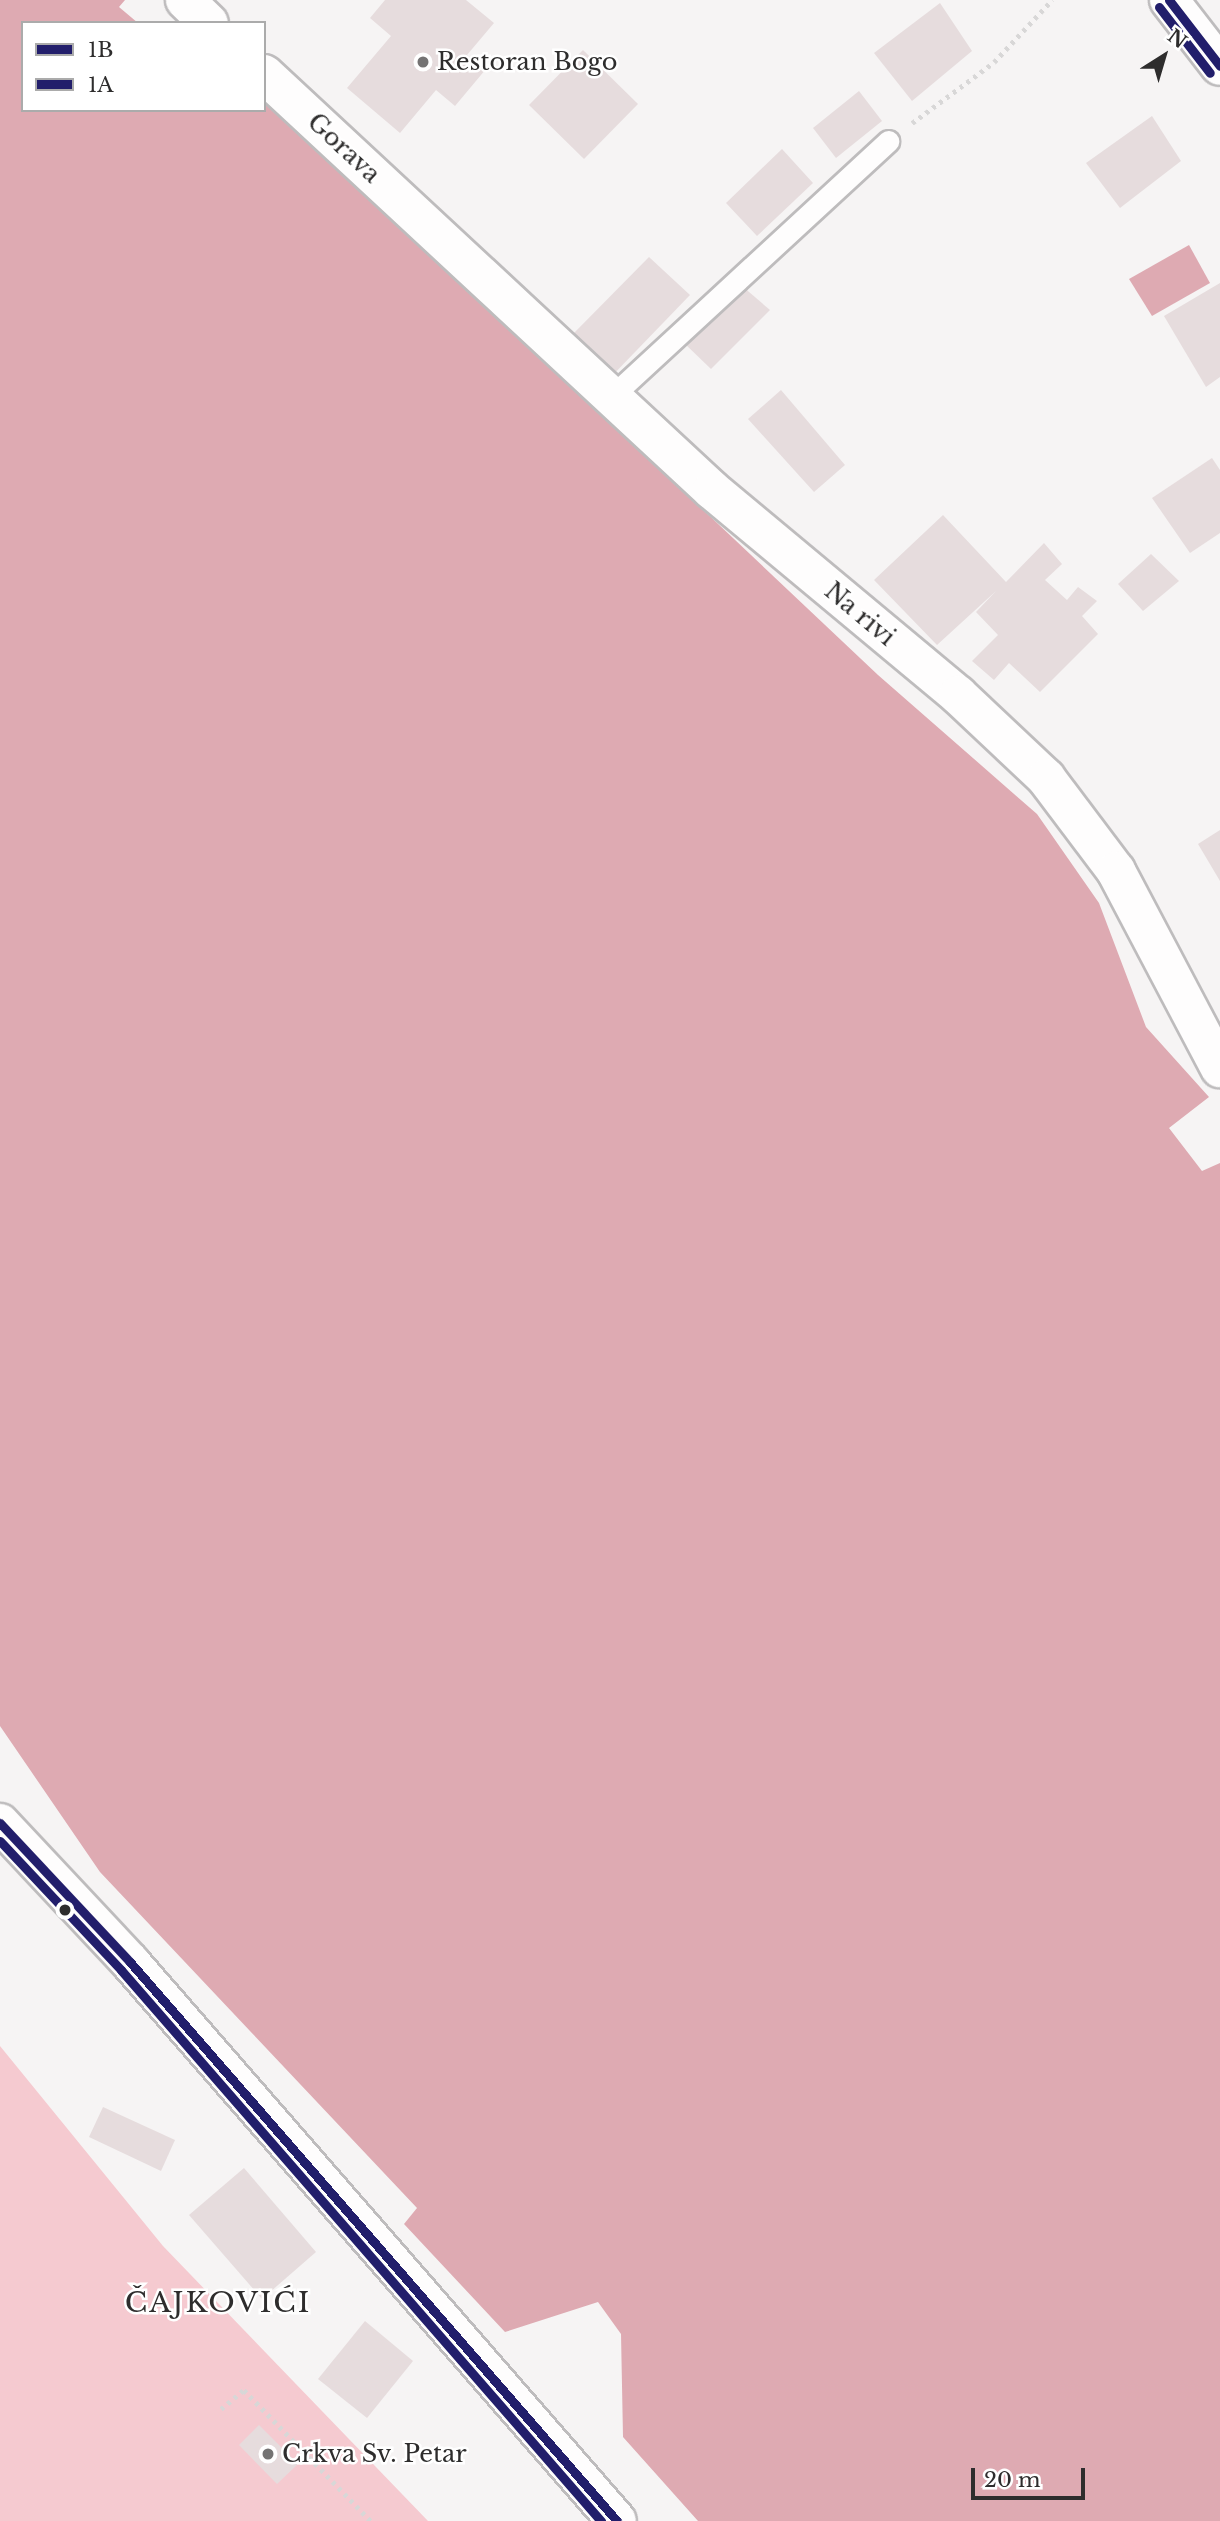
<!DOCTYPE html>
<meta charset="utf-8">
<style>
body{margin:0}
#map{position:relative;width:1220px;height:2521px;overflow:hidden;background:#f6f4f4;font-family:"Libre Baskerville",serif}
div>[style]{position:absolute}
.forest>*{inset:0;background:#f5cad0}
.water>*{inset:0;background:#deaab2}
.building>*{inset:0;background:#e6dcdd}
.path>*{height:4.5px;margin-top:-2.25px;transform-origin:0;background:repeating-linear-gradient(90deg,#d8d7d7 0 3.5px,transparent 0 8.5px)}
.roads{filter:drop-shadow(2px 0 #bebcbd) drop-shadow(-2px 0 #bebcbd) drop-shadow(0 2px #bebcbd) drop-shadow(0 -2px #bebcbd)}
.service>*{height:21px;margin:-10.5px;padding:0 10.5px;transform-origin:10.5px;border-radius:10.5px;background:#fefdfd}
.minor>*{height:38px;margin:-19px;padding:0 19px;transform-origin:19px;border-radius:19px;background:#fefdfd}
.secondary>*{height:38px;margin:-19px;padding:0 19px;transform-origin:19px;border-radius:19px;background:#fefdfd}
.bus-1>*{height:9px;margin:-4.5px;padding:0 4.5px;transform-origin:4.5px;border-radius:4.5px;background:#221e6b}
.bus-2>*{height:9px;margin:-4.5px;padding:0 4.5px;transform-origin:4.5px;border-radius:4.5px;background:#221e6b}
.dots>*{width:19px;height:19px;translate:-50% -50%;box-sizing:border-box;border:4px solid #fff;border-radius:50%}
span{translate:-50% -50%;white-space:nowrap;text-align:center;line-height:1.15;-webkit-text-stroke:5px #fff;paint-order:stroke}
.poi-label{font-size:24px;color:#2e2d2d}
.left{translate:0 -50%;text-align:left}
.street-label{font-size:24px;color:#2e2d2d}
.quarter-label{font-size:28px;color:#2e2d2d;letter-spacing:2px}
.legend{position:absolute;left:21px;top:21px;width:245px;height:91px;box-sizing:border-box;background:#fff;border:2px solid #ababab;margin:0;padding:9px 12px;list-style:none;font-size:21px;color:#2e2d2d}
.legend li{display:flex;align-items:center;gap:14px;height:35px}
.legend b{width:35px;border:2px solid #ababab}
.north{position:absolute;left:1129px;top:21px;width:70px;height:70px;-webkit-text-stroke:5px #fff;paint-order:stroke;rotate:37deg;font-size:19px;font-weight:700;line-height:28px;text-align:center;color:#2e2d2d}
.north::after{content:'';display:block;margin:auto;width:24px;height:32px;background:#2e2d2d;clip-path:polygon(50% 0,100% 100%,50% 72%,0 100%)}
.scale{position:absolute;left:971px;top:2468px;width:114px;height:32px;box-sizing:border-box;border:4px solid #2e2d2d;border-top:0;padding-left:9px;font-size:21px;line-height:24px;white-space:nowrap;color:#2e2d2d;-webkit-text-stroke:5px #fff;paint-order:stroke}
</style>
<div id="map">
<div class="forest">
<i style="clip-path:polygon(0 2046px,163px 2246px,428px 2521px,0 2521px)"></i>
</div>
<div class="water">
<i style="clip-path:polygon(0 0,125px 0,119px 7px,138px 23px,23px 23px,23px 110px,264px 110px,264px 95px,878px 675px,1037px 814px,1099px 903px,1146px 1027px,1209px 1097px,1169px 1128px,1202px 1171px,1220px 1163px,1220px 2521px,698px 2521px,623px 2437px,621px 2334px,598px 2302px,505px 2332px,404px 2224px,417px 2208px,100px 1872px,0 1726px)"></i>
<i style="clip-path:polygon(1189px 245px,1210px 283px,1152px 316px,1129px 279px)"></i>
</div>
<div class="building">
<i style="clip-path:polygon(385px 0,466px 0,494px 23px,467px 55px,486px 69px,455px 106px,436px 90px,400px 133px,347px 88px,391px 36px,370px 18px)"></i>
<i style="clip-path:polygon(940px 3px,972px 51px,912px 101px,874px 53px)"></i>
<i style="clip-path:polygon(583px 50px,638px 104px,584px 159px,529px 105px)"></i>
<i style="clip-path:polygon(859px 91px,882px 121px,836px 158px,813px 128px)"></i>
<i style="clip-path:polygon(1152px 116px,1181px 161px,1120px 208px,1086px 163px)"></i>
<i style="clip-path:polygon(782px 149px,813px 183px,757px 236px,726px 203px)"></i>
<i style="clip-path:polygon(649px 257px,690px 295px,609px 379px,573px 334px)"></i>
<i style="clip-path:polygon(1220px 283px,1220px 377px,1206px 387px,1164px 316px)"></i>
<i style="clip-path:polygon(742px 286px,770px 310px,711px 369px,684px 343px)"></i>
<i style="clip-path:polygon(781px 390px,845px 465px,814px 492px,748px 419px)"></i>
<i style="clip-path:polygon(1212px 458px,1220px 470px,1220px 533px,1190px 553px,1152px 498px)"></i>
<i style="clip-path:polygon(943px 515px,1006px 582px,1044px 543px,1062px 564px,1045px 580px,1067px 600px,1078px 587px,1097px 601px,1082px 616px,1098px 634px,1040px 692px,1009px 663px,994px 680px,972px 661px,998px 635px,976px 612px,996px 591px,937px 645px,874px 580px)"></i>
<i style="clip-path:polygon(1151px 554px,1179px 581px,1143px 611px,1118px 584px)"></i>
<i style="clip-path:polygon(1220px 830px,1220px 881px,1198px 844px)"></i>
<i style="clip-path:polygon(103px 2107px,175px 2140px,161px 2171px,89px 2137px)"></i>
<i style="clip-path:polygon(244px 2168px,316px 2252px,262px 2299px,189px 2215px)"></i>
<i style="clip-path:polygon(365px 2321px,413px 2361px,367px 2418px,318px 2379px)"></i>
<i style="clip-path:polygon(259px 2425px,298px 2464px,277px 2484px,239px 2445px)"></i>
</div>
<div class="path">
<i style="left:912px;top:123px;width:102px;rotate:-36.6deg"></i>
<i style="left:994px;top:62px;width:85px;rotate:-46.9deg"></i>
<i style="left:221px;top:2409px;width:30px;rotate:-40deg"></i>
<i style="left:244px;top:2390px;width:182px;rotate:45.9deg"></i>
</div>
<div class="roads">
<div class="service">
<i style="left:612px;top:396px;width:376px;rotate:-42.7deg"></i>
</div>
<div class="minor">
<i style="left:185px;top:0;width:33px;rotate:44deg"></i>
<i style="left:264px;top:74px;width:611px;rotate:42.88deg"></i>
<i style="left:712px;top:490px;width:320px;rotate:39.8deg"></i>
<i style="left:958px;top:695px;width:121px;rotate:43.3deg"></i>
<i style="left:1046px;top:778px;width:116px;rotate:53deg"></i>
<i style="left:1116px;top:871px;width:223px;rotate:62.2deg"></i>
</div>
<div class="secondary">
<i style="left:1169px;top:0;width:83px;rotate:52.3deg"></i>
<i style="left:0;top:1823px;width:190px;rotate:46.9deg"></i>
<i style="left:130px;top:1962px;width:741px;rotate:48.94deg"></i>
</div>
</div>
<div class="bus-1">
<i style="left:1169px;top:0;width:83px;rotate:52.3deg"></i>
<i style="left:0;top:1823px;width:190px;rotate:46.9deg"></i>
<i style="left:130px;top:1962px;width:741px;rotate:48.94deg"></i>
</div>
<div class="bus-2">
<i style="left:1159px;top:7px;width:83px;rotate:52.3deg"></i>
<i style="left:0;top:1841px;width:177px;rotate:46.8deg"></i>
<i style="left:121px;top:1970px;width:731px;rotate:48.94deg"></i>
</div>
<div class="dots">
<i style="left:423px;top:62px;background:#747373"></i>
<i style="left:65px;top:1910px;background:#2e2d2d"></i>
<i style="left:268px;top:2454px;background:#747373"></i>
</div>
<div class="poi-label">
<span class="left" style="left:437px;top:62px">Restoran Bogo</span>
<span class="left" style="left:282px;top:2454px">Crkva Sv. Petar</span>
</div>
<div class="street-label">
<span style="left:344px;top:148px;rotate:43deg">Gorava</span>
<span style="left:860px;top:614px;rotate:40deg">Na rivi</span>
</div>
<div class="quarter-label">
<span style="left:218px;top:2303px">ČAJKOVIĆI</span>
</div>
<ul class="legend">
<li><b style="height:9px;background:#221e6b"></b>1B</li>
<li><b style="height:9px;background:#221e6b"></b>1A</li>
</ul>
<div class="north">N</div>
<div class="scale">20 m</div>
</div>
